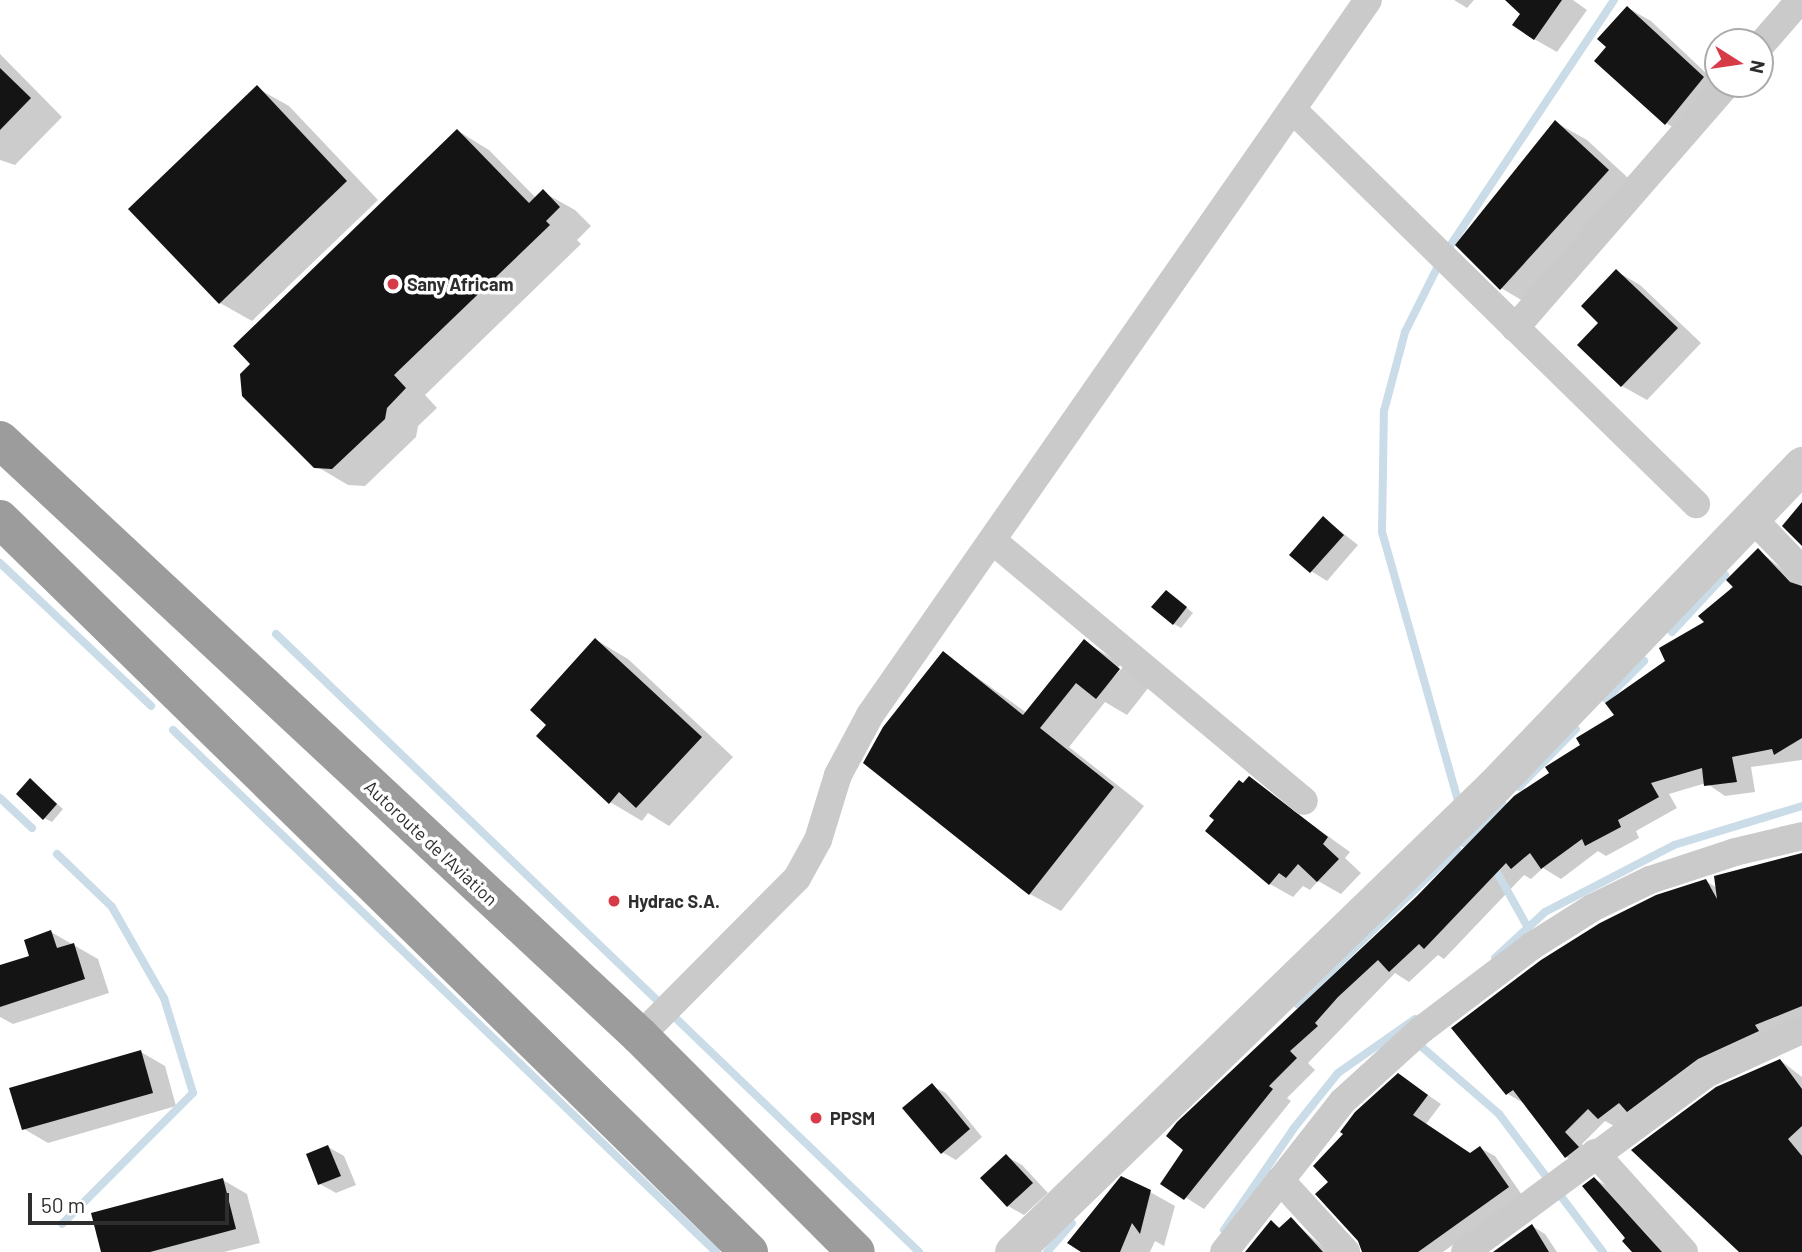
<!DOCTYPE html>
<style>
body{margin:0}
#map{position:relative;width:1802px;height:1252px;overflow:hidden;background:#fff;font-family:Barlow,sans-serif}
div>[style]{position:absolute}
.shadow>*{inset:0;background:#0003}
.stream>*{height:8px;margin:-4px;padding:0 4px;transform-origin:4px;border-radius:4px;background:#c9dce8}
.building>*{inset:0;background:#141414}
.minor>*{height:28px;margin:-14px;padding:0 14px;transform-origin:14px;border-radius:14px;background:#cacaca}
.tertiary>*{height:37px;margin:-18.5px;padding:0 18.5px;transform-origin:18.5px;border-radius:18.5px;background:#cacaca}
.trunk>*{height:38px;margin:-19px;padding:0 19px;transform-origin:19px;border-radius:19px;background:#9c9c9c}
.dots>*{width:19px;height:19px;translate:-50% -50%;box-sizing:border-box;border:4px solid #fff;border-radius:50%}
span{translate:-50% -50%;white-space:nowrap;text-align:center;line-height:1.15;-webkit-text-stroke:7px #fff;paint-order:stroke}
.poi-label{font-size:18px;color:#2d2d2d;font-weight:700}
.left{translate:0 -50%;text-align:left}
.street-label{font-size:18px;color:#2d2d2d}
.north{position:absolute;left:1704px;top:28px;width:70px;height:70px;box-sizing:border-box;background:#fff;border:2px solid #ababab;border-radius:50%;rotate:102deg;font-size:19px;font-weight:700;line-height:28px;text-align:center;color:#2d2d2d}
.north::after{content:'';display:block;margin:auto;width:24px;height:32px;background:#d83b48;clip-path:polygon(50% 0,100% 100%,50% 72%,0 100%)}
.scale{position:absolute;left:28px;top:1193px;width:201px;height:32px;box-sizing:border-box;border:4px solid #2d2d2d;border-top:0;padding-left:9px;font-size:21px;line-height:24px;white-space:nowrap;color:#2d2d2d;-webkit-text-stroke:5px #fff;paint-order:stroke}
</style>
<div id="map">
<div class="shadow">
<i style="clip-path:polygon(1454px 0,1474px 0,1467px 8px)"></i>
<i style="clip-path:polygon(1507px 0,1573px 0,1587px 10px,1557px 52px,1534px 39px,1523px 14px)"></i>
<i style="clip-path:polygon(1628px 8px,1651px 21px,1726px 92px,1689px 137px,1666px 123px,1608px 46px)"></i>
<i style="clip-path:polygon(0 54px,62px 117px,15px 165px,0 160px)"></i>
<i style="clip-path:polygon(257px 88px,289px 106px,378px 200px,252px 321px,220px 303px)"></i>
<i style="clip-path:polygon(1555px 122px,1587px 140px,1640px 189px,1533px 307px,1501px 288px)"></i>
<i style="clip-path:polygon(458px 131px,489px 150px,536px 198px,543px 192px,575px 210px,591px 226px,577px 240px,581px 244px,425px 395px,437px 408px,418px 426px,416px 437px,365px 486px,348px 485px,316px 466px)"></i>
<i style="clip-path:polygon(1616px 271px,1640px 285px,1701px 343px,1647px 400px,1622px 386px,1580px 345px,1600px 323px)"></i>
<i style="clip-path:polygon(1323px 518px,1358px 545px,1327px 581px,1311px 571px)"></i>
<i style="clip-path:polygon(1758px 550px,1802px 585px,1802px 760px,1751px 767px,1755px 792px,1725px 796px,1706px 783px,1669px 794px,1677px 808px,1636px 831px,1639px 838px,1606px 856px,1598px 851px,1561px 879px,1543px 868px,1531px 879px,1524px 875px,1444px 959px,1438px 955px,1409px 982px,1395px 973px,1308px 1063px,1315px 1070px,1287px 1098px,1291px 1101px,1204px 1209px,1163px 1183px,1186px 1149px,1552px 774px,1616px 716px,1706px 623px)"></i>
<i style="clip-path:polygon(1173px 596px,1193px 613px,1181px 628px,1174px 624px)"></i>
<i style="clip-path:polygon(596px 640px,628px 659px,733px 757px,669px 826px,648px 813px,642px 821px,610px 802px)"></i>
<i style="clip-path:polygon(1084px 641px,1121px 664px,1094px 698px,1124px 666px,1149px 687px,1127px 715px,1105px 702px,1069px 747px,1144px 806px,1061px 911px,1030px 894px,865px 763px,943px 653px,1027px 713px)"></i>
<i style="clip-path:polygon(1249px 779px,1350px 852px,1345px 858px,1361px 873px,1341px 894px,1318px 881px,1310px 890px,1303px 886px,1293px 897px,1270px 884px,1244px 784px)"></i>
<i style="clip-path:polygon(30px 780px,63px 809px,52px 822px,44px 818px)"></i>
<i style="clip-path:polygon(1802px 855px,1802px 1023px,1618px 1128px,1605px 1121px,1582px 1144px,1597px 1159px,1585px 1167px,1566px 1157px,1527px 1105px,1508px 1094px,1706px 881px,1717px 888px)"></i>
<i style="clip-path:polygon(51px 932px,98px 959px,109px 993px,13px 1024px,0 1017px,0 967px,31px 957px)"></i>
<i style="clip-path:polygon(141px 1052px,165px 1066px,176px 1106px,48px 1143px,24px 1129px)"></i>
<i style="clip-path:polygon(1780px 1060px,1802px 1077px,1802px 1252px,1741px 1252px)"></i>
<i style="clip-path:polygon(1399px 1075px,1441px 1104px,1426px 1124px,1471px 1154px,1480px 1148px,1495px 1156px,1522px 1195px,1443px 1252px,1363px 1252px,1331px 1182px)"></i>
<i style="clip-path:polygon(932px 1086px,946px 1093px,982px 1137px,956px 1160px,942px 1152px)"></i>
<i style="clip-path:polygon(328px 1147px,344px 1156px,356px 1185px,336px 1193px,320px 1184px)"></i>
<i style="clip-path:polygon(1006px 1156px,1022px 1165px,1048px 1193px,1024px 1215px,1008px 1206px)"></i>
<i style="clip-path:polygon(1595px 1179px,1610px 1188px,1667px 1252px,1635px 1252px)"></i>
<i style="clip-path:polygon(223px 1180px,247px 1194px,260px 1243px,224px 1252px,103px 1252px)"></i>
<i style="clip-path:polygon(1150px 1192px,1175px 1206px,1164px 1246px,1155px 1241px,1150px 1252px,1084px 1252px)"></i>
<i style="clip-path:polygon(1291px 1219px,1328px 1252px,1247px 1252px,1271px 1222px,1281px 1228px)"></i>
<i style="clip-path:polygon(1532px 1226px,1545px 1234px,1557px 1252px,1496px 1252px)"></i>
</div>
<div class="stream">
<i style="left:0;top:563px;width:208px;rotate:43.4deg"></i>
<i style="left:1672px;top:632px;width:78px;rotate:-47.1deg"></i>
<i style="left:276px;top:634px;width:892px;rotate:43.86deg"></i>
<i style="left:1606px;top:699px;width:54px;rotate:-45deg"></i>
<i style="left:173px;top:730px;width:753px;rotate:43.87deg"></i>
<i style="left:1519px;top:787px;width:81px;rotate:-45.5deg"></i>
<i style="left:0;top:798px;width:44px;rotate:43.2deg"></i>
<i style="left:1459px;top:804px;width:283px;rotate:-105.8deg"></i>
<i style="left:1382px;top:532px;width:121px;rotate:-89.1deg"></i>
<i style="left:1384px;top:411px;width:82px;rotate:-75.1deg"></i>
<i style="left:1405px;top:332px;width:83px;rotate:-63.4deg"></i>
<i style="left:1442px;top:258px;width:310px;rotate:-56.3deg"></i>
<i style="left:1463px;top:843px;width:56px;rotate:-45.7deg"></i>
<i style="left:57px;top:854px;width:76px;rotate:43.9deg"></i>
<i style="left:112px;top:907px;width:105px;rotate:60.3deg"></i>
<i style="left:164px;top:998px;width:99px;rotate:73deg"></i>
<i style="left:193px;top:1093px;width:185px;rotate:135deg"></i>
<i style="left:1493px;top:865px;width:72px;rotate:60.9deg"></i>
<i style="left:1495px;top:958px;width:68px;rotate:-42.6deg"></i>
<i style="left:1545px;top:912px;width:145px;rotate:-27.4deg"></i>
<i style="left:1674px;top:845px;width:134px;rotate:-16.9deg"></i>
<i style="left:1297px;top:1004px;width:223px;rotate:-44.1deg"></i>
<i style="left:1415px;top:1041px;width:111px;rotate:41deg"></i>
<i style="left:1499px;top:1114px;width:173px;rotate:53deg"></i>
<i style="left:1224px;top:1230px;width:124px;rotate:-55.5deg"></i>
<i style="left:1294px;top:1128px;width:70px;rotate:-51.3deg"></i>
<i style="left:1338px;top:1073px;width:94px;rotate:-35deg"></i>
<i style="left:1047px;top:1252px;width:38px;rotate:-49deg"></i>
</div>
<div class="building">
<i style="clip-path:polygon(1505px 0,1562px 0,1534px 40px,1512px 25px,1520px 14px)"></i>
<i style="clip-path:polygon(1627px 6px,1704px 77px,1665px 125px,1594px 61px,1606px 47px,1597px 39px)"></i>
<i style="clip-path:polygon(0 68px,31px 98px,0 130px)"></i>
<i style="clip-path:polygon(257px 85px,347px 181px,219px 304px,128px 209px)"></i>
<i style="clip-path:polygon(1555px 120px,1609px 170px,1500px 290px,1455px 245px)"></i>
<i style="clip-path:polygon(457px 129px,529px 203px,543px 189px,560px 207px,546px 221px,550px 225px,394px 375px,406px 388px,387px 408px,385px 419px,332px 469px,314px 468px,242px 396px,240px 374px,250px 364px,233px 346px)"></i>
<i style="clip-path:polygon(1616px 269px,1678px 328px,1621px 387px,1577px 345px,1598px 323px,1581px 306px)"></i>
<i style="clip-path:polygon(1802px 502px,1802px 546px,1782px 526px)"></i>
<i style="clip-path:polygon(1323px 516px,1344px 535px,1310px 573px,1289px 555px)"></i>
<i style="clip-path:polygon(1758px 548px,1790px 582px,1802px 586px,1802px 738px,1774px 755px,1772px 749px,1732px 757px,1737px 782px,1704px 786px,1702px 768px,1651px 783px,1659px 797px,1618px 820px,1621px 827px,1585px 846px,1582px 839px,1541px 869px,1530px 853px,1511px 869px,1506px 863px,1424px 949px,1419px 944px,1389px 972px,1378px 960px,1338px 997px,1315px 1023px,1318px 1026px,1290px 1051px,1297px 1058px,1269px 1086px,1273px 1089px,1184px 1200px,1160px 1184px,1183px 1150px,1166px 1136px,1177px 1122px,1417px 896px,1514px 796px,1549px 773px,1545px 767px,1580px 745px,1576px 738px,1614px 715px,1605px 703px,1665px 661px,1659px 648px,1704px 622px,1698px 616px,1733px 587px,1726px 580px)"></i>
<i style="clip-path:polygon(1166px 590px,1187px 607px,1173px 625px,1151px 607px)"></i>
<i style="clip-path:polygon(595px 638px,702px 737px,636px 808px,619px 792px,609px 804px,536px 736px,546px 725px,530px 710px)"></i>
<i style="clip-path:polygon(1084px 639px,1120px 669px,1096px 699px,1076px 683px,1040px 728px,1114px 787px,1029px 895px,863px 763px,883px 727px,943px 651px,1023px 715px)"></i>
<i style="clip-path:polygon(1249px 776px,1328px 837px,1323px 844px,1339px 859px,1317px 882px,1298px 864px,1286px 878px,1279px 873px,1269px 885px,1205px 831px,1214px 820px,1209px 816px,1239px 780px,1243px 783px)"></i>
<i style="clip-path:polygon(30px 778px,57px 804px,43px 820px,16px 794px)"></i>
<i style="clip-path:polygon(1802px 853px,1802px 1006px,1755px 1025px,1759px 1031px,1698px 1059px,1627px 1112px,1619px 1103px,1598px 1119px,1588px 1109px,1565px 1132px,1579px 1147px,1565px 1158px,1513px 1090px,1506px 1095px,1451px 1028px,1541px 960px,1600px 923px,1656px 895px,1706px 879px,1717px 899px,1714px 876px)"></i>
<i style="clip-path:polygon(51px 930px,57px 948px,74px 943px,85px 979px,0 1007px,0 965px,29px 956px,24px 940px)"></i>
<i style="clip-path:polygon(141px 1050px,153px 1093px,22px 1130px,9px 1088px)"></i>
<i style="clip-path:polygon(1780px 1059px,1802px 1089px,1802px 1126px,1788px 1139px,1802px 1156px,1802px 1252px,1739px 1252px,1631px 1150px,1716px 1087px)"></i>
<i style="clip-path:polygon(1398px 1073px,1428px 1095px,1413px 1115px,1470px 1153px,1480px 1146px,1509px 1187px,1418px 1252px,1362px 1252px,1358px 1241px,1315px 1194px,1328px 1182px,1313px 1166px,1343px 1134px,1340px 1132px,1355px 1112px)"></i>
<i style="clip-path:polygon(932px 1083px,970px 1129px,941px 1154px,902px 1108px)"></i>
<i style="clip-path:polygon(328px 1145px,341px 1176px,318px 1185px,306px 1154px)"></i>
<i style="clip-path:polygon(1006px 1154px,1033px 1183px,1007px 1207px,980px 1178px)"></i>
<i style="clip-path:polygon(1121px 1176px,1151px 1190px,1140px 1234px,1132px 1223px,1120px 1252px,1081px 1252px,1067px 1243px)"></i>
<i style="clip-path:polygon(1594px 1177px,1662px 1252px,1632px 1252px,1622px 1241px,1625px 1238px,1582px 1186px)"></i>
<i style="clip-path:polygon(223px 1178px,236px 1229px,150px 1252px,101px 1252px,91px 1213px)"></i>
<i style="clip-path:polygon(1291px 1217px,1323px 1252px,1245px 1252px,1271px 1220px,1279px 1228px)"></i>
<i style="clip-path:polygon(1532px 1224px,1549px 1252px,1493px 1252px)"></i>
</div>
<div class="minor">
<i style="left:1760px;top:46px;width:50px;rotate:-49deg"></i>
<i style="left:1295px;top:112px;width:561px;rotate:44.35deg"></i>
<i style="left:1515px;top:328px;width:323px;rotate:-49deg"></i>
<i style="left:1753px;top:519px;width:71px;rotate:46.1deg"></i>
<i style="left:993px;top:541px;width:405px;rotate:39.9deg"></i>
<i style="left:640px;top:1036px;width:223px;rotate:-45.2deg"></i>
<i style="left:797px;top:878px;width:43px;rotate:-61.1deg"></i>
<i style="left:818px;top:840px;width:68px;rotate:-72.9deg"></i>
<i style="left:838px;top:775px;width:68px;rotate:-61.9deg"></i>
<i style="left:870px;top:715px;width:871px;rotate:-55.14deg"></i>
<i style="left:1595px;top:1153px;width:133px;rotate:48deg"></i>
<i style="left:1280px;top:1180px;width:98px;rotate:47.5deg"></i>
<i style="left:1224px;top:1252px;width:192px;rotate:-51.8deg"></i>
<i style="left:1343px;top:1101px;width:105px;rotate:-42.3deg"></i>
<i style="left:1421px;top:1030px;width:139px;rotate:-37.1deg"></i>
<i style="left:1532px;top:946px;width:71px;rotate:-32.3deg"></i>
<i style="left:1592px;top:908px;width:64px;rotate:-25.8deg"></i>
<i style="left:1650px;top:880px;width:89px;rotate:-18.2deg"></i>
<i style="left:1735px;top:852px;width:69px;rotate:-13.4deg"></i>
<i style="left:1465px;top:1252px;width:302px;rotate:-36.4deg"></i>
<i style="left:1708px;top:1073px;width:103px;rotate:-24.6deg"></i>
</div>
<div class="tertiary">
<i style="left:1013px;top:1252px;width:670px;rotate:-44.09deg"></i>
<i style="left:1494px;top:786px;width:445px;rotate:-46.2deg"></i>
</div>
<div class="trunk">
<i style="left:0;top:440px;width:875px;rotate:42.96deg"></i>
<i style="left:640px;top:1036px;width:305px;rotate:45deg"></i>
<i style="left:0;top:519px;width:1048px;rotate:44.38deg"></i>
</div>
<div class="dots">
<i style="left:393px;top:284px;background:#d83b48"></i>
<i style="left:614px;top:901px;background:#d83b48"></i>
<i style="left:816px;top:1118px;background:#d83b48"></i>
</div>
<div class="poi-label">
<span class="left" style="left:407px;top:284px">Sany Africam</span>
<span class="left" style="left:628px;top:901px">Hydrac S.A.</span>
<span class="left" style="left:830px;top:1118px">PPSM</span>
</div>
<div class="street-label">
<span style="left:431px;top:843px;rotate:43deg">Autoroute de l'Aviation</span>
</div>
<div class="north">N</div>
<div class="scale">50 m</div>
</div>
